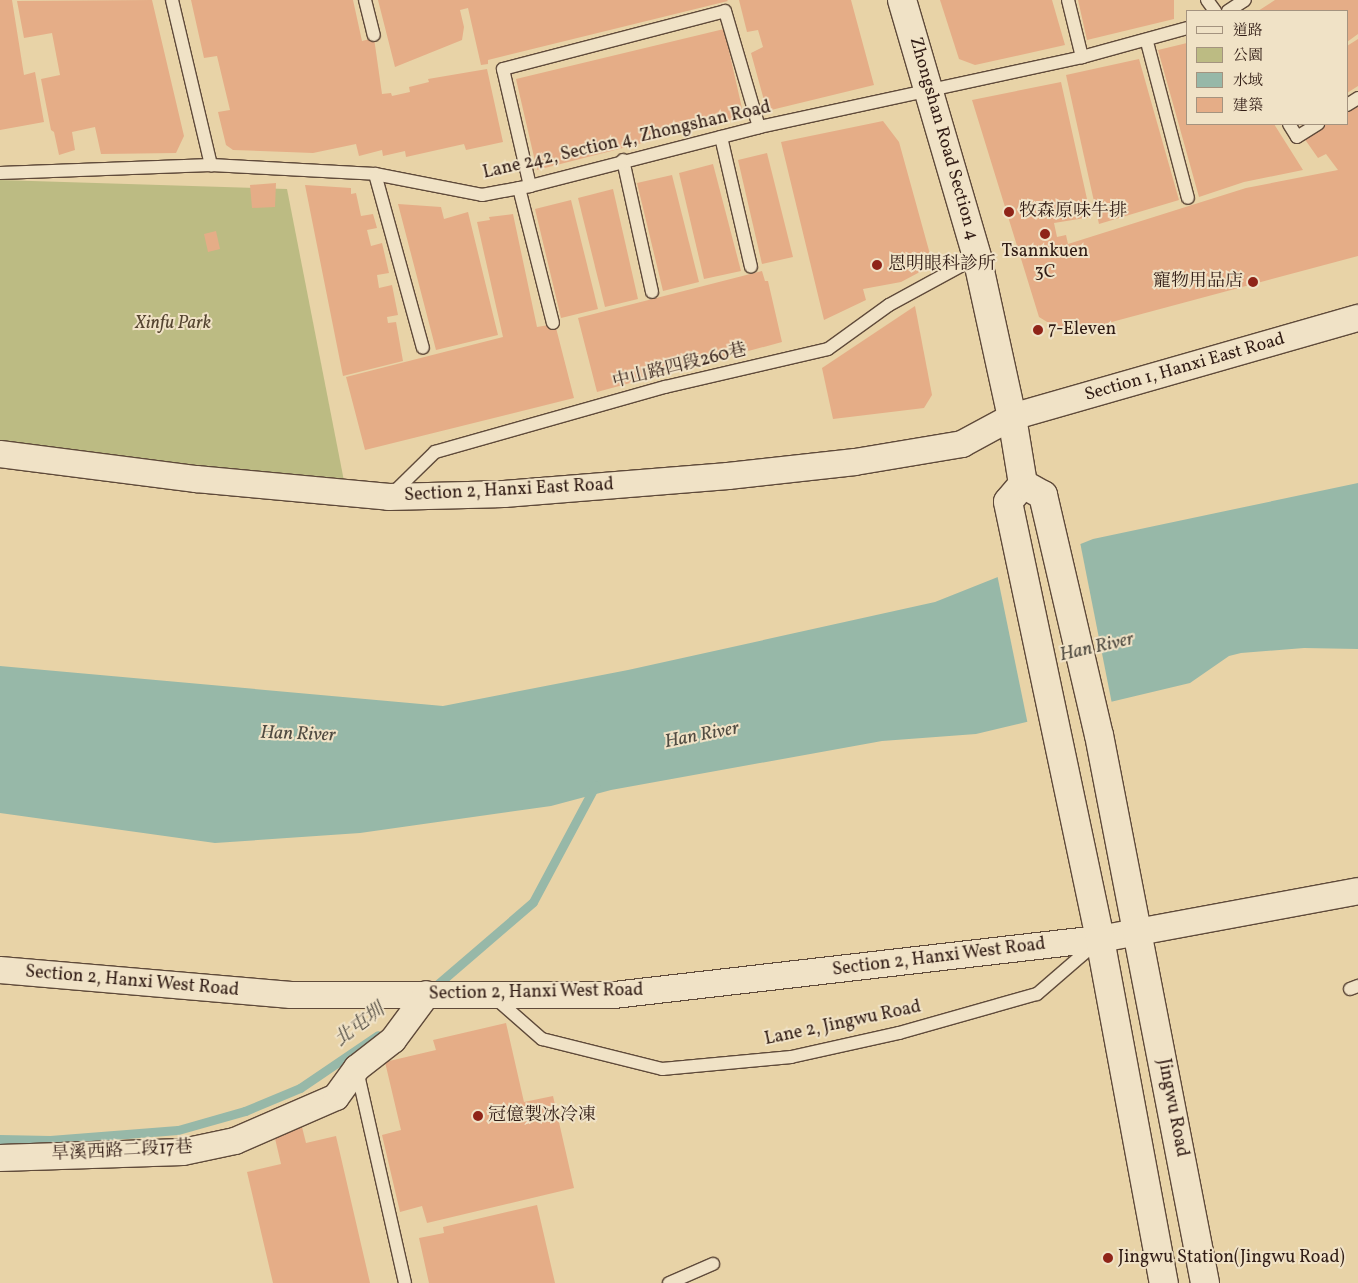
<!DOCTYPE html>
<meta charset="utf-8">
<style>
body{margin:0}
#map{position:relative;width:1358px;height:1283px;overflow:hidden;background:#e8d3a7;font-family:Vollkorn,"Noto Serif TC",serif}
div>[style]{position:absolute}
.green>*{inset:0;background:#bcbb83}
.water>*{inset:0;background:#97b8a8}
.pier>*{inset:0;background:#e8d3a7}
.stream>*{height:9px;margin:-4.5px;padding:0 4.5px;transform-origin:4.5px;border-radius:4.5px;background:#97b8a8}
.building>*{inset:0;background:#e5ad87}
.roads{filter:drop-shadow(1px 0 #5f4a3a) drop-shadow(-1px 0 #5f4a3a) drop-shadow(0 1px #5f4a3a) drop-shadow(0 -1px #5f4a3a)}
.lane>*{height:12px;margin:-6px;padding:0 6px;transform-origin:6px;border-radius:6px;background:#f0e2c6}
.street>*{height:26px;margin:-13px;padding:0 13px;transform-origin:13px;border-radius:13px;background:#f0e2c6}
.secondary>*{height:28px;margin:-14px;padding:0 14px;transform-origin:14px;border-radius:14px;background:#f0e2c6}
.dots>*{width:14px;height:14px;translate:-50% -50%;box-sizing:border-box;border:2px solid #f0e2c6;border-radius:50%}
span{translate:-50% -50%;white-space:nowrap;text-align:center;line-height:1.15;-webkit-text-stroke:4px #f0e2c6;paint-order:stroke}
.street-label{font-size:18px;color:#311c15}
.poi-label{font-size:18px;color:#311c15}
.left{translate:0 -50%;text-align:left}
.right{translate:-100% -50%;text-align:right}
.park-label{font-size:18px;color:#544430;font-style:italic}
.water-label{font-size:19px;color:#504b41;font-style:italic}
.legend{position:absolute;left:1186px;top:10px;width:162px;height:115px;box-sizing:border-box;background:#f0e2c6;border:1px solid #a4937f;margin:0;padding:6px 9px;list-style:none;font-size:15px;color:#311c15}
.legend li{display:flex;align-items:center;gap:10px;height:25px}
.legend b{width:25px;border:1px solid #a4937f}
</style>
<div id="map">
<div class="green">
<i style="clip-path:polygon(0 180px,287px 189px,344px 481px,0 446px)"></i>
</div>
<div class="water">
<i style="clip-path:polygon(1358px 483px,1358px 649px,1304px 648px,1241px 653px,1229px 656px,1190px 683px,976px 734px,882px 741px,611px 790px,551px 806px,360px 833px,215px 843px,0 813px,0 666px,443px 706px,628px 670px,935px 602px,1093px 539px)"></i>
</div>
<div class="pier">
<i style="clip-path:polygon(1080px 542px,1112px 704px,1028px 725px,997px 574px)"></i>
</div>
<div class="stream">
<i style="left:432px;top:989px;width:133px;rotate:-40.7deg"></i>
<i style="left:533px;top:902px;width:132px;rotate:-61.9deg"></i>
<i style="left:0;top:1139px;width:50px;rotate:1.1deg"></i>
<i style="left:50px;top:1140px;width:128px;rotate:-4.5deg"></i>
<i style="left:178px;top:1130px;width:70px;rotate:-15.8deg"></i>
<i style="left:245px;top:1111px;width:60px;rotate:-22.7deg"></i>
<i style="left:300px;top:1088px;width:94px;rotate:-34.2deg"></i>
</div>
<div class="building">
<i style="clip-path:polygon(0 0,12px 0,24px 75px,35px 72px,44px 122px,0 130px)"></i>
<i style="clip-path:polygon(152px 0,184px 136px,176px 153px,101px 154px,95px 127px,72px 132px,75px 150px,59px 155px,54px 132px,51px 130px,41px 79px,60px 75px,52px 33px,24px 38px,17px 1px)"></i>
<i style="clip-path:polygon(191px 0,353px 0,362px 41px,374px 38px,382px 94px,391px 93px,392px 96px,410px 92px,409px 87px,429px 82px,428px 79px,487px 69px,503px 142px,466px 150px,464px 144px,406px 157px,405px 151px,383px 156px,382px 150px,359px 156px,356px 144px,313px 153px,233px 150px,226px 145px,218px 112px,230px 110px,217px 56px,204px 58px)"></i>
<i style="clip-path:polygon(378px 0,727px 0,728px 1px,488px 60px,488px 64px,481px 65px,468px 8px,460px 10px,464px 27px,462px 40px,395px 67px)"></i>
<i style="clip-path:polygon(739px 0,851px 0,874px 85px,767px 111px,751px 53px,763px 47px,758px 30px,747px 32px)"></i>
<i style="clip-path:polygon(940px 0,1052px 0,1065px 45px,975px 65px,959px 59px)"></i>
<i style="clip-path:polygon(1078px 0,1174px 0,1174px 19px,1087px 40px)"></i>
<i style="clip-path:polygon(1275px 0,1358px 0,1358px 34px,1347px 42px,1347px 11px,1258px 11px)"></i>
<i style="clip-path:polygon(724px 29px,744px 117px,537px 170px,516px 79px)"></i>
<i style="clip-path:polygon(1358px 39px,1358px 86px,1347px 93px,1347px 46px)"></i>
<i style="clip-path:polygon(1187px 43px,1187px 124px,1274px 124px,1303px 170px,1244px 182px,1199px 197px,1158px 50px)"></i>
<i style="clip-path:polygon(1139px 59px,1179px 200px,1099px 224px,1066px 75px)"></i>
<i style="clip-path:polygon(1061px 82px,1091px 217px,1054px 223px,1057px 237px,1066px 235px,1068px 244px,1246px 188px,1338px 170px,1326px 154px,1318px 158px,1304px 138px,1327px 124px,1347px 124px,1347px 111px,1358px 104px,1358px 256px,1067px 334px,1039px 317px,972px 100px)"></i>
<i style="clip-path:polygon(883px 121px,899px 142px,933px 265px,901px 282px,863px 289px,866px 300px,824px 320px,781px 142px)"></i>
<i style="clip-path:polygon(767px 153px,793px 257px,762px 264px,738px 160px)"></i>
<i style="clip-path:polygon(713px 164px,741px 271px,704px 279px,679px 173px)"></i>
<i style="clip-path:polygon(672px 175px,699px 282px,663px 291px,637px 183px)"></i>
<i style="clip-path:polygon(276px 183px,275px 207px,252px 208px,250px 185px)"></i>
<i style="clip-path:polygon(305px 185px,351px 188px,351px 194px,356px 193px,361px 216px,373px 214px,377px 228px,367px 230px,371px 246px,382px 243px,389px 273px,377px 275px,379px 288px,392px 285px,398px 315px,387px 317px,388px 323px,396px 322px,403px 361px,343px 376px)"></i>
<i style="clip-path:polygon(613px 189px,638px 299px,605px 307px,578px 198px)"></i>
<i style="clip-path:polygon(571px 200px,598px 309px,561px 318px,535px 209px)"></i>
<i style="clip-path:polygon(398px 204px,441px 207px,444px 219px,468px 212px,498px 335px,436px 350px)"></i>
<i style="clip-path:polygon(513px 214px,537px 327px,555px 324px,574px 398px,365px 450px,346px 377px,503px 337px,477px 222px,490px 220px,489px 217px)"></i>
<i style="clip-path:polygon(216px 231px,220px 249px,208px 252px,204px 234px)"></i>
<i style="clip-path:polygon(762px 271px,765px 281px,768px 281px,782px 342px,597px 392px,578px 318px)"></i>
<i style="clip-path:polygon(915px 306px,932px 395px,924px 408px,833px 419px,822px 368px)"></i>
<i style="clip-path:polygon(506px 1023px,524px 1102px,553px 1096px,574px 1188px,427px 1223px,422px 1206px,400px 1212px,382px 1135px,401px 1130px,385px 1062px,436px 1050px,433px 1040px)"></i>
<i style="clip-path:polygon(301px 1123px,306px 1143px,336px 1136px,370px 1283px,273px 1283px,247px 1172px,281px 1164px,273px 1130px)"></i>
<i style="clip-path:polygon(537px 1205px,555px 1283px,429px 1283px,419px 1238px,444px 1233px,443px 1227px)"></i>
</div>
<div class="roads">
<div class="lane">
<i style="left:172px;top:0;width:170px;rotate:76.7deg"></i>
<i style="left:365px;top:0;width:36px;rotate:76deg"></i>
<i style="left:1068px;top:0;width:59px;rotate:76.2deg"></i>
<i style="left:1207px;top:0;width:14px;rotate:54deg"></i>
<i style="left:1228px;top:11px;width:20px;rotate:-33deg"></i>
<i style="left:1147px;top:42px;width:161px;rotate:75.3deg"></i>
<i style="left:1347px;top:105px;width:13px;rotate:-32deg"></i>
<i style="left:1289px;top:124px;width:15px;rotate:58deg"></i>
<i style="left:1297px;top:137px;width:25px;rotate:-32deg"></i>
<i style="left:721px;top:137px;width:133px;rotate:77deg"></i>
<i style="left:623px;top:160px;width:135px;rotate:77.6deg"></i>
<i style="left:0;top:173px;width:211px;rotate:-2.2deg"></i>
<i style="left:211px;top:165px;width:164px;rotate:3.1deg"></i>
<i style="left:375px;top:174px;width:109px;rotate:11.1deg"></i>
<i style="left:482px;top:195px;width:49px;rotate:-10.6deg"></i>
<i style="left:530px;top:186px;width:236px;rotate:-14.4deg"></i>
<i style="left:759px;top:127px;width:330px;rotate:-12.2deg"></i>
<i style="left:1082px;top:57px;width:109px;rotate:-15.4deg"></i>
<i style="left:375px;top:174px;width:180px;rotate:74.6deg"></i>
<i style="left:530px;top:186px;width:120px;rotate:-103deg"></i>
<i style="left:503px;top:69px;width:229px;rotate:-14.6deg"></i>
<i style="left:725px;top:11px;width:121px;rotate:73.7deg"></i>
<i style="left:519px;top:188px;width:139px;rotate:75.9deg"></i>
<i style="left:392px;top:494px;width:60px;rotate:-44.3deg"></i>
<i style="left:435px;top:452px;width:239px;rotate:-15.8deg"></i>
<i style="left:665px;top:387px;width:167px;rotate:-13.1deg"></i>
<i style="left:828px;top:349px;width:75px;rotate:-35.8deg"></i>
<i style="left:889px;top:305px;width:100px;rotate:-28.6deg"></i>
<i style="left:1350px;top:989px;width:9px;rotate:-21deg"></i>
<i style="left:494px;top:997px;width:64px;rotate:41.2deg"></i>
<i style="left:542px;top:1039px;width:124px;rotate:14deg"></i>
<i style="left:662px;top:1069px;width:130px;rotate:-5.3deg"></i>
<i style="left:791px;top:1057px;width:111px;rotate:-12.5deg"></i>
<i style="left:899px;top:1033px;width:143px;rotate:-15.8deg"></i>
<i style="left:1037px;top:994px;width:77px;rotate:-40.8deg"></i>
<i style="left:357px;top:1070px;width:218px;rotate:77.3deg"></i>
<i style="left:669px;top:1283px;width:48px;rotate:-23.4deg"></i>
</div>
<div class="street">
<i style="left:0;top:454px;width:198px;rotate:7.3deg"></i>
<i style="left:196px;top:479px;width:194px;rotate:5.3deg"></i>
<i style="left:389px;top:497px;width:115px;rotate:-1.5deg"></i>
<i style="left:504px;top:494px;width:225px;rotate:-4.6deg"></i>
<i style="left:728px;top:476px;width:128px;rotate:-6.3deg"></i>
<i style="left:855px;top:462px;width:109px;rotate:-9.5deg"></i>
<i style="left:962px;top:444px;width:57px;rotate:-28.4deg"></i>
<i style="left:1012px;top:417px;width:360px;rotate:-16deg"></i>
<i style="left:0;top:970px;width:292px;rotate:4.9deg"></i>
<i style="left:291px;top:995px;width:323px"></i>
<i style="left:614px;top:995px;width:489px;rotate:-6.6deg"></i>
<i style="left:1100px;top:939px;width:262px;rotate:-10.5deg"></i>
<i style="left:0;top:1158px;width:183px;rotate:-1.9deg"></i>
<i style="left:183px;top:1152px;width:53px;rotate:-11.9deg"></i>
<i style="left:235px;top:1141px;width:110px;rotate:-23.5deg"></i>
<i style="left:336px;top:1097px;width:36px;rotate:-54deg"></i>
<i style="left:357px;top:1068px;width:46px;rotate:-37.9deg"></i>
<i style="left:393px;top:1040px;width:57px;rotate:-53.5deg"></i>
</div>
<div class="secondary">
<i style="left:902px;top:0;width:268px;rotate:73.7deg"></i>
<i style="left:977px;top:257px;width:164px;rotate:77.7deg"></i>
<i style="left:1012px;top:417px;width:68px;rotate:80.7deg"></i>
<i style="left:1023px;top:484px;width:23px;rotate:130deg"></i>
<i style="left:1008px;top:502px;width:447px;rotate:78.1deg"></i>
<i style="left:1100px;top:939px;width:350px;rotate:79.5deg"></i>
<i style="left:1023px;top:484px;width:23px;rotate:29deg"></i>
<i style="left:1043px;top:495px;width:246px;rotate:76.9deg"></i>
<i style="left:1099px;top:735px;width:558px;rotate:79.05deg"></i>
</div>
</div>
<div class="dots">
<i style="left:1009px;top:212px;background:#8f2418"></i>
<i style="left:1045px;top:234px;background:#8f2418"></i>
<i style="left:877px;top:265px;background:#8f2418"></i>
<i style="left:1253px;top:282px;background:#8f2418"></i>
<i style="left:1038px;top:330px;background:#8f2418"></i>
<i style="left:478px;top:1116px;background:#8f2418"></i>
<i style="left:1108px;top:1258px;background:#8f2418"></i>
</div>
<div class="street-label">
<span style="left:943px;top:139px;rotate:74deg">Zhongshan Road Section 4</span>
<span style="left:627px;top:141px;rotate:-13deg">Lane 242, Section 4, Zhongshan Road</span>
<span style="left:680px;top:367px;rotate:-14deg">中山路四段260巷</span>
<span style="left:1185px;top:368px;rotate:-16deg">Section 1, Hanxi East Road</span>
<span style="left:509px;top:491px;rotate:-3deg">Section 2, Hanxi East Road</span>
<span style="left:939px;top:958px;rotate:-7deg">Section 2, Hanxi West Road</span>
<span style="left:132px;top:982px;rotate:5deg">Section 2, Hanxi West Road</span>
<span style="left:536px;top:993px;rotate:-1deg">Section 2, Hanxi West Road</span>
<span style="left:843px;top:1024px;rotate:-12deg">Lane 2, Jingwu Road</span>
<span style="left:1172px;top:1108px;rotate:79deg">Jingwu Road</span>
<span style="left:122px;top:1152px;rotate:-3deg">旱溪西路二段17巷</span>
</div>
<div class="poi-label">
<span class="left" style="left:1019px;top:212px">牧森原味牛排</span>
<span style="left:1045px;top:263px">Tsannkuen<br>3C</span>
<span class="left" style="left:888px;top:265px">恩明眼科診所</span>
<span class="right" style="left:1243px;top:282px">寵物用品店</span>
<span class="left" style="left:1048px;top:330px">7-Eleven</span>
<span class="left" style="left:488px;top:1116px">冠億製冰冷凍</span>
<span class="left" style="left:1118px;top:1258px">Jingwu Station(Jingwu Road)</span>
</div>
<div class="park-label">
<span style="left:173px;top:324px">Xinfu Park</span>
</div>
<div class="water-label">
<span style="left:1097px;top:648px;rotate:-13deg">Han River</span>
<span style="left:298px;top:735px;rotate:2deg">Han River</span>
<span style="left:702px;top:736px;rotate:-11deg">Han River</span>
<span style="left:360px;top:1026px;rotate:-37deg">北屯圳</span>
</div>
<ul class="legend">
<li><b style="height:6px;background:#f0e2c6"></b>道路</li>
<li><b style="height:14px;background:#bcbb83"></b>公園</li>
<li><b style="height:14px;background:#97b8a8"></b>水域</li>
<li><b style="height:14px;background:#e5ad87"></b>建築</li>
</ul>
</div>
